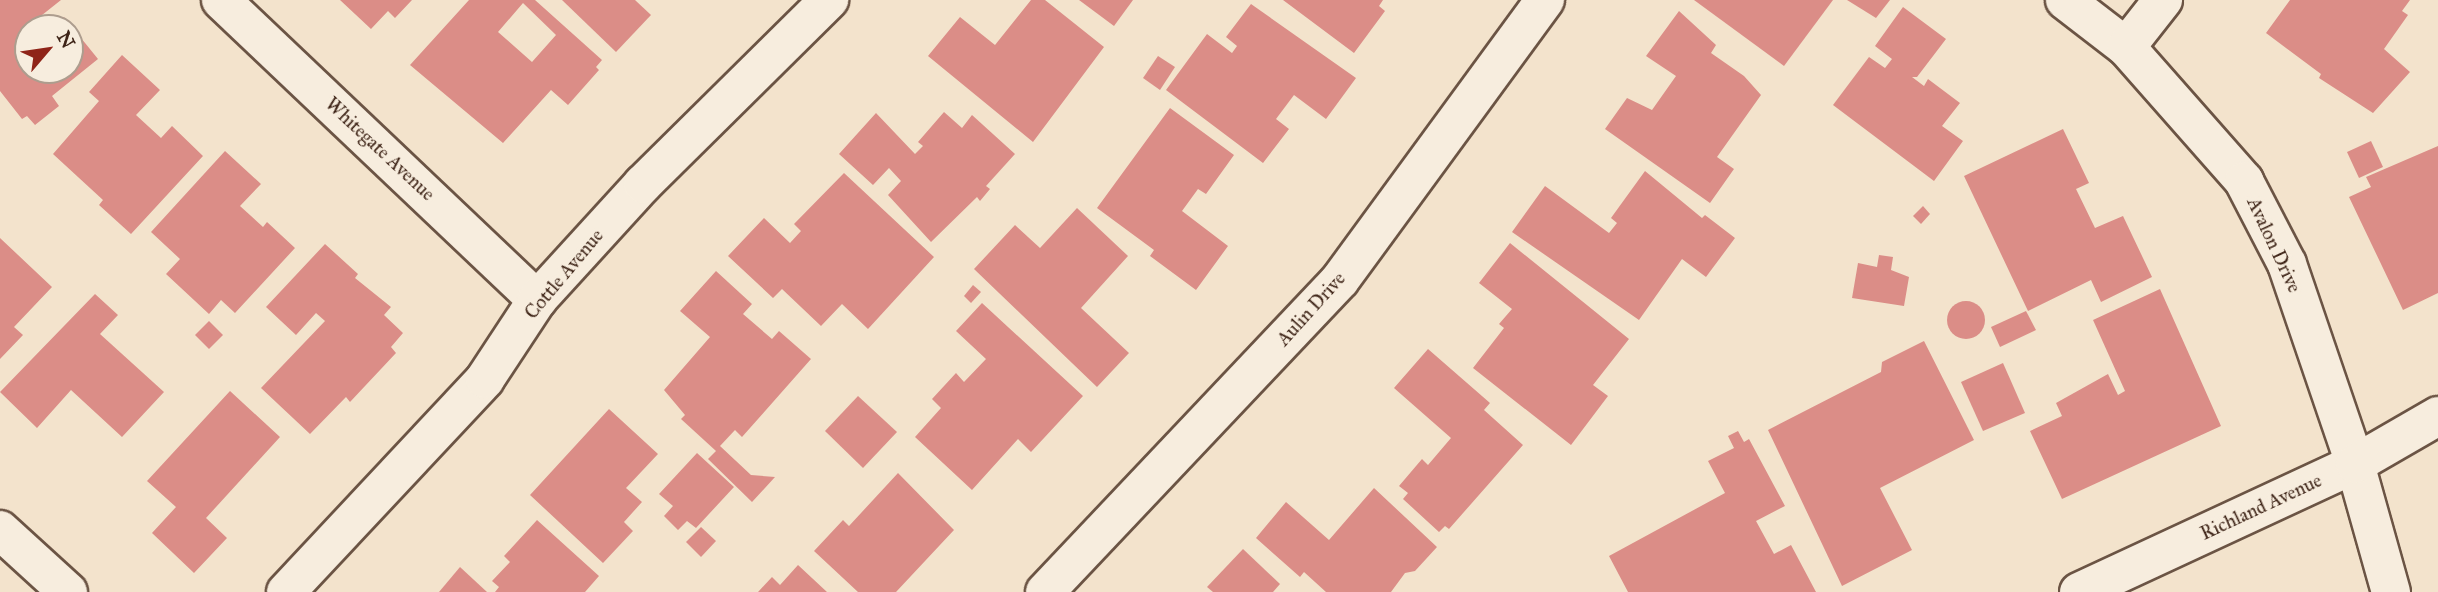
<!DOCTYPE html>
<style>
body{margin:0}
#map{position:relative;width:2438px;height:592px;overflow:hidden;background:#f3e3cc;font-family:"IM FELL Great Primer",serif}
div>[style]{position:absolute}
.building>*{inset:0;background:#db8d87}
.round{border-radius:50%}
.roads{filter:drop-shadow(2px 0 #6b5444) drop-shadow(-2px 0 #6b5444) drop-shadow(0 2px #6b5444) drop-shadow(0 -2px #6b5444)}
.minor>*{height:38px;margin:-19px;padding:0 19px;transform-origin:19px;border-radius:19px;background:#f7edde}
span{translate:-50% -50%;white-space:nowrap;text-align:center;line-height:1.15;-webkit-text-stroke:7px #f7edde;paint-order:stroke}
.street-label{font-size:19px;color:#3e2417}
.north{position:absolute;left:14px;top:14px;width:70px;height:70px;box-sizing:border-box;background:#f7edde;border:2px solid #ad9d8e;border-radius:50%;rotate:61deg;font-size:19px;font-weight:700;line-height:28px;text-align:center;color:#3e2417}
.north::after{content:'';display:block;margin:auto;width:24px;height:32px;background:#8f2418;clip-path:polygon(50% 0,100% 100%,50% 72%,0 100%)}
</style>
<div id="map">
<div class="building">
<i style="clip-path:polygon(0 0,61px 0,32px 23px,36px 28px,28px 28px,28px 70px,70px 70px,70px 28px,51px 28px,64px 17px,98px 59px,52px 96px,59px 106px,35px 125px,27px 116px,22px 119px,0 91px)"></i>
<i style="clip-path:polygon(340px 0,412px 0,395px 18px,388px 11px,371px 29px)"></i>
<i style="clip-path:polygon(evenodd,469px 0,535px 0,602px 60px,596px 67px,599px 70px,568px 105px,551px 90px,503px 143px,410px 65px,469px 0,523px 3px,556px 35px,532px 62px,498px 32px,523px 3px)"></i>
<i style="clip-path:polygon(562px 0,635px 0,651px 15px,616px 52px)"></i>
<i style="clip-path:polygon(1031px 0,1045px 0,1104px 47px,1033px 142px,928px 56px,960px 17px,995px 45px)"></i>
<i style="clip-path:polygon(1079px 0,1133px 0,1114px 26px)"></i>
<i style="clip-path:polygon(1283px 0,1383px 0,1379px 6px,1385px 11px,1354px 53px)"></i>
<i style="clip-path:polygon(1694px 0,1833px 0,1784px 66px)"></i>
<i style="clip-path:polygon(1847px 0,1890px 0,1876px 18px)"></i>
<i style="clip-path:polygon(2290px 0,2410px 0,2402px 11px,2408px 15px,2384px 49px,2410px 72px,2373px 113px,2319px 78px,2321px 74px,2266px 33px)"></i>
<i style="clip-path:polygon(1251px 4px,1356px 78px,1326px 119px,1294px 95px,1276px 119px,1289px 129px,1263px 163px,1166px 90px,1207px 34px,1232px 53px,1237px 46px,1226px 37px)"></i>
<i style="clip-path:polygon(1903px 7px,1946px 39px,1917px 77px,1912px 77px,1924px 86px,1928px 79px,1960px 103px,1942px 126px,1963px 141px,1934px 181px,1833px 105px,1869px 57px,1885px 68px,1892px 59px,1875px 46px)"></i>
<i style="clip-path:polygon(1679px 11px,1716px 45px,1711px 53px,1744px 76px,1761px 95px,1717px 157px,1734px 169px,1710px 203px,1605px 129px,1627px 98px,1652px 110px,1676px 76px,1646px 56px)"></i>
<i style="clip-path:polygon(122px 55px,160px 90px,136px 115px,161px 138px,172px 126px,203px 156px,131px 234px,99px 205px,103px 200px,53px 154px,99px 101px,89px 92px)"></i>
<i style="clip-path:polygon(1158px 56px,1175px 67px,1160px 90px,1143px 78px)"></i>
<i style="clip-path:polygon(1170px 108px,1234px 155px,1206px 194px,1198px 189px,1182px 211px,1228px 246px,1196px 290px,1150px 256px,1154px 250px,1097px 208px)"></i>
<i style="clip-path:polygon(944px 112px,962px 128px,972px 115px,1015px 154px,986px 186px,990px 189px,980px 201px,977px 197px,931px 242px,888px 195px,901px 181px,889px 168px,873px 185px,839px 154px,876px 113px,915px 154px,923px 146px,918px 142px)"></i>
<i style="clip-path:polygon(2063px 129px,2089px 183px,2076px 189px,2095px 228px,2123px 216px,2152px 277px,2101px 302px,2091px 280px,2028px 311px,1964px 176px)"></i>
<i style="clip-path:polygon(2371px 141px,2383px 167px,2359px 178px,2347px 152px)"></i>
<i style="clip-path:polygon(2438px 146px,2438px 293px,2403px 310px,2349px 197px,2371px 187px,2366px 177px)"></i>
<i style="clip-path:polygon(225px 151px,261px 184px,240px 206px,263px 227px,267px 222px,295px 248px,235px 313px,221px 300px,209px 314px,166px 274px,180px 259px,151px 232px)"></i>
<i style="clip-path:polygon(1645px 171px,1702px 218px,1705px 215px,1735px 238px,1706px 277px,1682px 259px,1639px 320px,1512px 232px,1545px 186px,1609px 233px,1617px 223px,1611px 218px)"></i>
<i style="clip-path:polygon(844px 173px,934px 257px,868px 329px,842px 304px,821px 326px,782px 289px,773px 298px,728px 256px,764px 218px,790px 243px,801px 231px,794px 224px)"></i>
<i style="clip-path:polygon(1923px 206px,1930px 214px,1921px 224px,1913px 216px)"></i>
<i style="clip-path:polygon(1077px 208px,1128px 256px,1081px 308px,1129px 353px,1097px 387px,974px 269px,1015px 225px,1040px 248px)"></i>
<i style="clip-path:polygon(0 238px,52px 287px,14px 327px,23px 335px,0 359px)"></i>
<i style="clip-path:polygon(1510px 243px,1629px 339px,1593px 385px,1608px 396px,1571px 445px,1473px 368px,1504px 328px,1499px 324px,1512px 309px,1479px 283px)"></i>
<i style="clip-path:polygon(325px 244px,358px 274px,355px 278px,391px 307px,384px 315px,403px 333px,391px 347px,396px 353px,350px 402px,346px 397px,310px 434px,261px 388px,325px 321px,316px 313px,296px 335px,266px 307px)"></i>
<i style="clip-path:polygon(1879px 255px,1893px 257px,1891px 270px,1909px 277px,1904px 306px,1852px 298px,1858px 263px,1877px 267px)"></i>
<i style="clip-path:polygon(716px 271px,752px 304px,743px 314px,772px 339px,779px 331px,811px 359px,742px 437px,735px 430px,720px 446px,751px 475px,775px 477px,752px 502px,708px 459px,716px 451px,681px 419px,685px 415px,664px 390px,710px 337px,680px 311px)"></i>
<i style="clip-path:polygon(973px 285px,981px 292px,971px 303px,964px 296px)"></i>
<i style="clip-path:polygon(2160px 289px,2221px 426px,2062px 499px,2030px 431px,2062px 416px,2056px 403px,2108px 374px,2118px 395px,2125px 391px,2093px 320px)"></i>
<i style="clip-path:polygon(95px 294px,118px 315px,100px 334px,164px 392px,122px 437px,71px 390px,37px 428px,0 392px)"></i>
<i class="round" style="left:1947px;top:301px;width:38px;height:38px"></i>
<i style="clip-path:polygon(982px 303px,1083px 396px,1031px 452px,1018px 439px,972px 490px,915px 437px,941px 408px,932px 399px,956px 373px,964px 382px,986px 359px,956px 331px)"></i>
<i style="clip-path:polygon(2026px 311px,2036px 330px,2000px 347px,1991px 327px)"></i>
<i style="clip-path:polygon(209px 321px,223px 335px,209px 349px,195px 335px)"></i>
<i style="clip-path:polygon(1924px 341px,1974px 440px,1880px 488px,1912px 550px,1842px 586px,1768px 430px,1881px 372px,1882px 362px)"></i>
<i style="clip-path:polygon(1428px 349px,1490px 403px,1484px 410px,1523px 445px,1449px 529px,1445px 526px,1439px 532px,1403px 499px,1408px 493px,1399px 486px,1422px 459px,1428px 465px,1451px 438px,1394px 388px)"></i>
<i style="clip-path:polygon(2003px 363px,2025px 413px,1983px 431px,1961px 382px)"></i>
<i style="clip-path:polygon(230px 391px,280px 437px,206px 518px,227px 538px,194px 573px,152px 533px,176px 507px,147px 481px)"></i>
<i style="clip-path:polygon(858px 396px,897px 432px,863px 468px,825px 431px)"></i>
<i style="clip-path:polygon(609px 409px,658px 454px,626px 488px,642px 502px,624px 522px,633px 531px,603px 563px,530px 495px)"></i>
<i style="clip-path:polygon(1738px 431px,1744px 442px,1749px 439px,1785px 506px,1756px 521px,1774px 554px,1791px 545px,1816px 592px,1628px 592px,1609px 556px,1725px 493px,1708px 461px,1734px 448px,1728px 436px)"></i>
<i style="clip-path:polygon(697px 453px,734px 487px,696px 528px,687px 521px,678px 530px,664px 516px,673px 506px,659px 494px)"></i>
<i style="clip-path:polygon(898px 473px,954px 530px,896px 592px,858px 592px,814px 551px,843px 520px,849px 526px)"></i>
<i style="clip-path:polygon(1374px 488px,1437px 547px,1415px 571px,1405px 573px,1391px 592px,1326px 592px,1304px 572px,1300px 577px,1256px 538px,1286px 502px,1329px 540px)"></i>
<i style="clip-path:polygon(537px 520px,599px 576px,585px 592px,495px 592px,499px 587px,492px 581px,510px 562px,504px 556px)"></i>
<i style="clip-path:polygon(701px 527px,716px 541px,701px 557px,686px 542px)"></i>
<i style="clip-path:polygon(1243px 549px,1280px 584px,1273px 592px,1213px 592px,1207px 587px)"></i>
<i style="clip-path:polygon(798px 565px,827px 592px,758px 592px,772px 577px,780px 585px)"></i>
<i style="clip-path:polygon(460px 567px,487px 592px,439px 592px)"></i>
</div>
<div class="roads">
<div class="minor">
<i style="left:221px;top:0;width:436px;rotate:43.5deg"></i>
<i style="left:2065px;top:0;width:77px;rotate:37.6deg"></i>
<i style="left:2126px;top:47px;width:179px;rotate:48.6deg"></i>
<i style="left:2244px;top:181px;width:93px;rotate:62.6deg"></i>
<i style="left:2287px;top:264px;width:211px;rotate:71.2deg"></i>
<i style="left:2355px;top:464px;width:133px;rotate:74.3deg"></i>
<i style="left:2126px;top:47px;width:60px;rotate:-51.8deg"></i>
<i style="left:0;top:530px;width:92px;rotate:42.4deg"></i>
<i style="left:286px;top:592px;width:291px;rotate:-46.9deg"></i>
<i style="left:485px;top:379px;width:95px;rotate:-56.6deg"></i>
<i style="left:537px;top:300px;width:157px;rotate:-47.6deg"></i>
<i style="left:643px;top:184px;width:262px;rotate:-44.7deg"></i>
<i style="left:1045px;top:592px;width:429px;rotate:-46.6deg"></i>
<i style="left:1340px;top:280px;width:347px;rotate:-53.8deg"></i>
<i style="left:2079px;top:592px;width:304px;rotate:-24.9deg"></i>
<i style="left:2355px;top:464px;width:96px;rotate:-30deg"></i>
</div>
</div>
<div class="street-label">
<span style="left:380px;top:149px;rotate:43deg">Whitegate Avenue</span>
<span style="left:2274px;top:245px;rotate:65deg">Avalon Drive</span>
<span style="left:564px;top:274px;rotate:-50deg">Cottle Avenue</span>
<span style="left:1311px;top:309px;rotate:-48deg">Aulin Drive</span>
<span style="left:2261px;top:507px;rotate:-25deg">Richland Avenue</span>
</div>
<div class="north">N</div>
</div>
